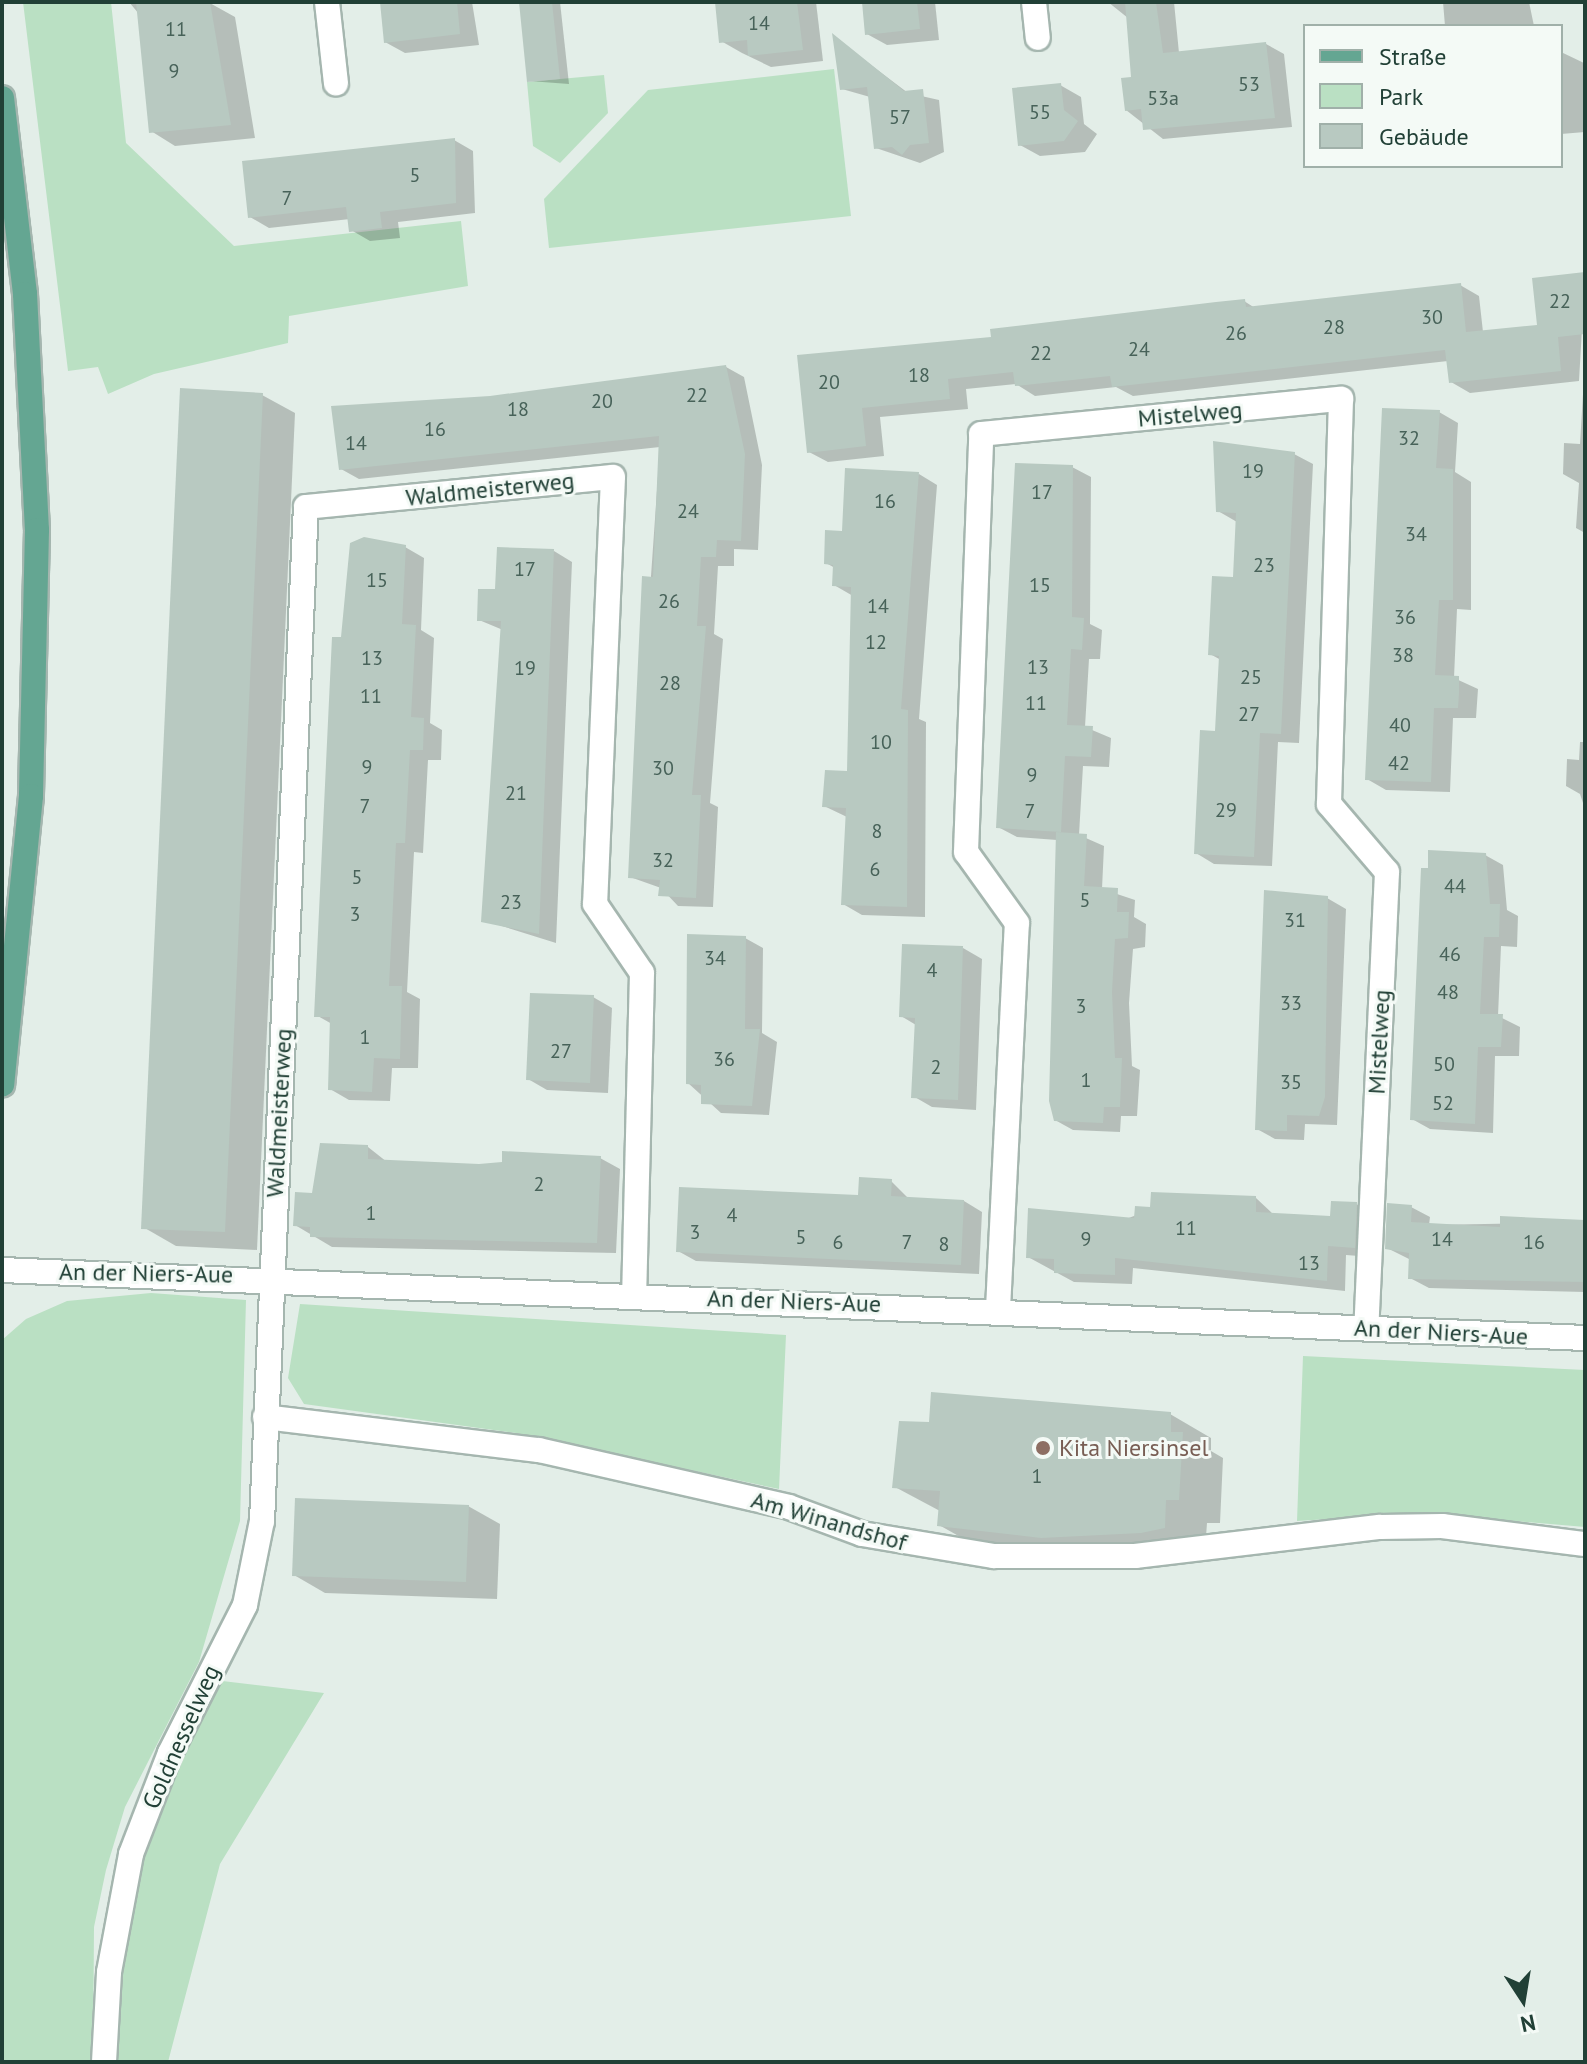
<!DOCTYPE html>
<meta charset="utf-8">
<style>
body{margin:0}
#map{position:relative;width:1587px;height:2064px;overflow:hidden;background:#e3eee8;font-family:"PT Sans",sans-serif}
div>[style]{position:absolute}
.green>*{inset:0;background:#bae0c3}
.shadow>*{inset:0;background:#0003}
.building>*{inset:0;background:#b8c9c1}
.roads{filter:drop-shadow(2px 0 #a5b6af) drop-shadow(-2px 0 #a5b6af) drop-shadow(0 2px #a5b6af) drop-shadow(0 -2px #a5b6af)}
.minor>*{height:24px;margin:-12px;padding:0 12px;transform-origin:12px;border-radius:12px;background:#fff}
.major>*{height:24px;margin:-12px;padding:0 12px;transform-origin:12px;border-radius:12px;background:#64a692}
.dots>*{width:22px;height:22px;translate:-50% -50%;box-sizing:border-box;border:4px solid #f4faf6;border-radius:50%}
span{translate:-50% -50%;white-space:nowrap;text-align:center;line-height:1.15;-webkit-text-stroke:6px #f4faf6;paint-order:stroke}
.number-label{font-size:20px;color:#476259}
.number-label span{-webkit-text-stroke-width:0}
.street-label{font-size:24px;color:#214036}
.education-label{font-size:24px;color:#785e54}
.left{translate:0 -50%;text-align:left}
.frame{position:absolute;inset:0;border:4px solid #214036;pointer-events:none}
.legend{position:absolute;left:1303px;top:24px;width:260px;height:144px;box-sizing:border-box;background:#f4faf6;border:2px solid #a0b0a9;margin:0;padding:10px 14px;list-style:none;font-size:24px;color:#214036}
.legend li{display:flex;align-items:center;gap:16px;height:40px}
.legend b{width:40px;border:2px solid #a0b0a9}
.north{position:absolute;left:1483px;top:1960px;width:80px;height:80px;-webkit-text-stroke:6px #f4faf6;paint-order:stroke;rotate:168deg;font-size:22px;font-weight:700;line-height:32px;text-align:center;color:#214036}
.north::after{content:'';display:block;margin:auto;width:28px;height:36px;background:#214036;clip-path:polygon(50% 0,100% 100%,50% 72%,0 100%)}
</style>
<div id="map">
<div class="green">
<i style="clip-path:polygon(23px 2px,111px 2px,126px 143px,234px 246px,461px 221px,468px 286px,289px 316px,288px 343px,154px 374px,108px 394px,98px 367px,68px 371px)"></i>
<i style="clip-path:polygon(834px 69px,851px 216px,549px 248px,544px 199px,648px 90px)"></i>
<i style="clip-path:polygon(604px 75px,608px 113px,560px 163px,533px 146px,527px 82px)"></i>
<i style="clip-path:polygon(151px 1293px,246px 1300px,240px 1521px,199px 1662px,125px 1807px,106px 1870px,94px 1927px,93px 2062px,2px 2062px,2px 1340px,26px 1319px,67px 1301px)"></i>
<i style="clip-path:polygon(300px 1304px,786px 1335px,779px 1489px,516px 1433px,304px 1404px,288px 1378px)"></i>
<i style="clip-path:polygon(1303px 1356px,1585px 1370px,1585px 1527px,1423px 1513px,1297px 1521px)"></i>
<i style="clip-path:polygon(214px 1680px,324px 1693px,220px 1864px,168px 2062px,111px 2062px,130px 1883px)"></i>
</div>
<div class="shadow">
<i style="clip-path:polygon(129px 2px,208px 2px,235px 17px,255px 138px,175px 146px,151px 131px,139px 14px)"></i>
<i style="clip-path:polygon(381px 2px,472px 2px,479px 45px,405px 53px,385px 42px)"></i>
<i style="clip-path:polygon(520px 2px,560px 2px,569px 84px,529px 81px)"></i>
<i style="clip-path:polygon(717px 2px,816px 2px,823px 61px,771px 67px,742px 53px,721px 41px)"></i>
<i style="clip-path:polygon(864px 2px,935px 2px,939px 40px,887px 45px,867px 34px)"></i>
<i style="clip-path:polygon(1174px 2px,1179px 53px,1266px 44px,1284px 54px,1292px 127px,1163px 139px,1126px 110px,1134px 79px,1128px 18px,1108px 2px)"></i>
<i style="clip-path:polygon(1443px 2px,1529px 2px,1534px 26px,1445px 26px)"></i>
<i style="clip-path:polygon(834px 37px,908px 93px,939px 100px,944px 152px,920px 163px,876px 148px,870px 97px,842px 89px)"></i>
<i style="clip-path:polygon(1561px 52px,1584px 63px,1585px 132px,1561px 134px)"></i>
<i style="clip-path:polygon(1060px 85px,1081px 97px,1084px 124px,1097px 134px,1085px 152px,1040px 156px,1020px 145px)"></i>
<i style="clip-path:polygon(454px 140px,473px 151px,475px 213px,398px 222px,400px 238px,370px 241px,351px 230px,350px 219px,269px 228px,250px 217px)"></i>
<i style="clip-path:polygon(1585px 277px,1579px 381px,1470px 393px,1451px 382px,1448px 361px,1133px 396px,1116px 387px,1035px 396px,1016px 384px,966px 389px,968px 409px,880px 417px,884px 456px,828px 462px,809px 452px,799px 357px,994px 338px,1244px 301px,1255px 308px,1460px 285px,1479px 296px,1483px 332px,1539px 327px)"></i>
<i style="clip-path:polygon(726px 367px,744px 377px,762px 465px,758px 550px,734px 549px,734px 566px,718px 566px,714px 634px,723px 639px,710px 803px,718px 807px,713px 907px,678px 906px,661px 888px,630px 877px,660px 447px,359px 479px,341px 469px,490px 398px)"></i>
<i style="clip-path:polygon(1583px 394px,1585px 394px,1585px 533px,1576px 528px,1579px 483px,1563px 474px,1564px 443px,1580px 444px)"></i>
<i style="clip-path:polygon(262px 395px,295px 413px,257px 1250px,176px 1246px,143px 1227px)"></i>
<i style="clip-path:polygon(1439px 412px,1458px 423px,1455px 472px,1471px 482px,1471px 610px,1457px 609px,1454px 678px,1478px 689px,1476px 718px,1453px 718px,1450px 792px,1386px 790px,1367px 779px)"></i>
<i style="clip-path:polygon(1294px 454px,1313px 464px,1299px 743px,1278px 742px,1272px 866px,1214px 864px,1196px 853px,1217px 733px,1221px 660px,1210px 654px,1234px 579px,1237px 522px,1218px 511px)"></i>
<i style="clip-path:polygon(1072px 467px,1091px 477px,1090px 624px,1102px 630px,1100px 659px,1089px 659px,1085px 727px,1111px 738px,1109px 767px,1083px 766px,1079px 835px,1104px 846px,1102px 889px,1135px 900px,1134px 917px,1146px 924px,1145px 947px,1133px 949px,1129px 1003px,1132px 1066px,1140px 1070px,1137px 1116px,1121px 1116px,1120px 1132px,1073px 1130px,1055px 1120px,1057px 840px,1017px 837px,998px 827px)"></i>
<i style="clip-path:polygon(919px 474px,937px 485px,919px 719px,926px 722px,925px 917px,862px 915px,843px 904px,847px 817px,824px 806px,848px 773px,853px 596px,834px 585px,835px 568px,826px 563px,844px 533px)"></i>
<i style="clip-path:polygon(405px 547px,424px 558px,421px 630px,434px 638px,430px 723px,442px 730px,441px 760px,428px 760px,423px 853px,414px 852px,407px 992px,420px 999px,418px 1068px,392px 1068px,390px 1101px,349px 1100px,330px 1089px,332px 1024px,316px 1015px,343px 639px)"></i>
<i style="clip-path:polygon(554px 551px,572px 562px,556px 943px,483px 920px,503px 630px,479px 620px,497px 591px)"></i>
<i style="clip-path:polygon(1580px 742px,1585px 742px,1585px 809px,1580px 794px,1566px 786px,1567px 759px,1579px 760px)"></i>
<i style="clip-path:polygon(1485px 855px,1503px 865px,1507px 910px,1518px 916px,1517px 947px,1501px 946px,1498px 1016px,1520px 1027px,1519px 1056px,1495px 1056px,1493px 1133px,1430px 1129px,1412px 1119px)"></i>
<i style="clip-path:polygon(1327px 898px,1346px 909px,1337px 1125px,1305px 1124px,1304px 1140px,1275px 1139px,1257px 1129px)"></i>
<i style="clip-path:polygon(745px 938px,763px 948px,762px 1033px,777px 1042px,769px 1115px,721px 1113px,688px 1083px)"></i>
<i style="clip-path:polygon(963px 948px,982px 959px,976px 1110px,932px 1107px,913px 1096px,916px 1025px,901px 1016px)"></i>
<i style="clip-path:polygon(593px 997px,612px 1008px,608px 1093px,547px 1090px,528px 1079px)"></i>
<i style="clip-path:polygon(368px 1147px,387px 1162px,479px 1166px,600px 1158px,620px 1169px,616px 1253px,332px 1247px,295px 1225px,314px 1195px)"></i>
<i style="clip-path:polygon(891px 1181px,909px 1199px,964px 1201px,982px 1212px,979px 1274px,696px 1261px,678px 1251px,860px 1197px)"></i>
<i style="clip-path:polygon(1256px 1198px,1274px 1215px,1332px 1218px,1356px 1204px,1374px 1214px,1372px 1257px,1346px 1255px,1345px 1291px,1133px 1268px,1132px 1284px,1074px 1282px,1028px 1257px,1152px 1209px)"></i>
<i style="clip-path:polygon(1411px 1207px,1430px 1217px,1429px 1225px,1585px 1222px,1585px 1292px,1429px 1288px,1410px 1278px,1411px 1260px,1387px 1248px)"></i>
<i style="clip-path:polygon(1170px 1414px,1211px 1438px,1211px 1451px,1223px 1458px,1220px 1523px,1207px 1523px,1205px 1551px,980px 1548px,939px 1525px,940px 1511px,895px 1487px,931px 1424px)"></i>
<i style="clip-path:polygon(468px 1506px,500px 1524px,497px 1599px,325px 1593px,294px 1575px)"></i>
</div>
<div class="building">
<i style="clip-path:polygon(136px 2px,210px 2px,231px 125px,149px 133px)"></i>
<i style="clip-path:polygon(380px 2px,457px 2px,460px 34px,384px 43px)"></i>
<i style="clip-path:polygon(519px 2px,552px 2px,560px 79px,527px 82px)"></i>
<i style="clip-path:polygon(715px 2px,797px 2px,803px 50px,748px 56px,747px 40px,719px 43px)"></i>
<i style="clip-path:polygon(862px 2px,917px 2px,920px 29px,865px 35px)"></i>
<i style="clip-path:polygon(1125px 2px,1156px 2px,1163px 53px,1266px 42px,1275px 118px,1143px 130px,1141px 109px,1125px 111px,1121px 78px,1131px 77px)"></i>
<i style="clip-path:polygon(832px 33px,904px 91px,923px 89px,929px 143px,910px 145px,902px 155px,892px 147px,874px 149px,867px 87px,840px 90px)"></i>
<i style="clip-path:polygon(1061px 83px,1064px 110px,1078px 121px,1064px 141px,1018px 146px,1012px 88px)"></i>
<i style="clip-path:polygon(455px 138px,456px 203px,380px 212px,382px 228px,349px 232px,346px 207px,248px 218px,242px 161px)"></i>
<i style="clip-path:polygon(1585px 272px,1585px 334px,1558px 337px,1561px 371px,1449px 383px,1445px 350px,1112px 387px,1110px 376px,1015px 386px,1013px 372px,948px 379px,950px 399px,862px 408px,866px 446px,807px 453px,797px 355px,991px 337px,990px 329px,1216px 302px,1245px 299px,1246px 307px,1461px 283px,1466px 332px,1537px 325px,1532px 278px)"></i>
<i style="clip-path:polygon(726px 365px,745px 454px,741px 541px,717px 540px,716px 557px,701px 557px,697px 626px,706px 626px,692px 795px,701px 795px,696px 898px,658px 896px,660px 880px,628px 878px,642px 576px,653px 577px,659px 436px,339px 470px,331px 406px,490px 396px)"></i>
<i style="clip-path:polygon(180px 388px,263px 393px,225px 1232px,141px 1229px)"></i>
<i style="clip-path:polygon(1382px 408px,1440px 410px,1436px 468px,1453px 469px,1453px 600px,1439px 600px,1435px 675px,1459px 676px,1459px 693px,1458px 708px,1434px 708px,1431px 782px,1365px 780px)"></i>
<i style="clip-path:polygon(1213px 441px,1295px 452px,1281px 734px,1260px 733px,1254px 857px,1194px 854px,1200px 730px,1215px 731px,1219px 656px,1208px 655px,1212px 576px,1233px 577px,1236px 513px,1216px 512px)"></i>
<i style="clip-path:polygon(1015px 463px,1073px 465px,1072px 617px,1084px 618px,1082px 650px,1071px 649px,1067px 725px,1093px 726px,1091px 757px,1065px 756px,1061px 832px,996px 828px)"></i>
<i style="clip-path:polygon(845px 468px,919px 472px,901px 709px,908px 710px,907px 907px,841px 905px,846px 808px,822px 807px,825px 770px,847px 771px,851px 587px,832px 586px,833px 565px,824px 564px,825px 530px,842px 531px)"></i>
<i style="clip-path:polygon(364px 537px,406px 545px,402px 624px,416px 625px,411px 717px,424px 718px,423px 750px,410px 750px,405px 843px,396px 843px,389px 986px,402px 986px,400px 1059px,374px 1058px,372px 1092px,328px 1090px,330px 1017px,314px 1017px,332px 637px,341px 637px,350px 543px)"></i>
<i style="clip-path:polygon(497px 547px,554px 549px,539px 934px,481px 922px,501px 621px,477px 621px,478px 589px,495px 589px)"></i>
<i style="clip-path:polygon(1056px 832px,1087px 834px,1084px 886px,1118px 888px,1117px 912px,1129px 912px,1128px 938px,1115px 939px,1112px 992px,1115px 1058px,1122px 1058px,1120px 1107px,1104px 1107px,1103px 1123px,1054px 1121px,1049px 1101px)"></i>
<i style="clip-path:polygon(1428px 850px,1486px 853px,1490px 904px,1500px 904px,1499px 937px,1484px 937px,1480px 1014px,1503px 1014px,1501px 1047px,1478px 1047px,1475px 1124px,1410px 1120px,1421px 868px,1428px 868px)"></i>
<i style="clip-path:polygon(1264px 890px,1328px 896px,1325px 1097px,1319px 1116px,1287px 1115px,1287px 1131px,1255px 1130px)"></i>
<i style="clip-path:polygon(687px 934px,746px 936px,745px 1029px,760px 1029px,752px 1106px,701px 1104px,701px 1085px,686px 1084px)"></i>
<i style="clip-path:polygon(902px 944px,963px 946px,958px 1100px,911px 1098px,915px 1018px,899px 1017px)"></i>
<i style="clip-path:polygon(530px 993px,594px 995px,590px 1083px,526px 1080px)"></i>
<i style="clip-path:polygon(320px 1143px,368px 1145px,368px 1159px,479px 1164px,502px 1162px,502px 1151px,601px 1156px,597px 1243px,310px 1237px,310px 1227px,293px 1226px,295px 1192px,312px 1193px)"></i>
<i style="clip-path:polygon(859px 1177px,892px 1179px,891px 1196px,964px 1200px,961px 1265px,676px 1252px,679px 1187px,858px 1195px)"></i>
<i style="clip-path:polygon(1151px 1192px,1256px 1196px,1256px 1212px,1294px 1214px,1330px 1216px,1331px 1201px,1357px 1202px,1355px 1248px,1328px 1246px,1327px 1281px,1115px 1258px,1115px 1275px,1054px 1273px,1054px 1259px,1026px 1258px,1028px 1208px,1134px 1218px,1135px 1206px,1150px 1207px)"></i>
<i style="clip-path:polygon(1387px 1203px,1412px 1205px,1411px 1222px,1500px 1227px,1500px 1216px,1585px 1220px,1585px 1282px,1408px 1279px,1409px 1253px,1385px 1249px)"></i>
<i style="clip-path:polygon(931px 1392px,1171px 1412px,1171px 1432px,1183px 1432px,1179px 1500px,1166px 1500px,1165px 1528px,1141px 1533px,1041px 1538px,937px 1526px,940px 1491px,892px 1488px,899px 1421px,929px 1422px)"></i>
<i style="clip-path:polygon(295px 1498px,469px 1505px,466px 1582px,292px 1576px)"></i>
</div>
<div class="roads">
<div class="minor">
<i style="left:327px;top:2px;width:82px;rotate:83.7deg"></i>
<i style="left:1034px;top:2px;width:36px;rotate:84deg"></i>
<i style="left:2px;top:1270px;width:1584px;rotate:2.46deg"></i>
<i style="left:998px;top:1309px;width:386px;rotate:-87.2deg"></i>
<i style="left:1017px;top:923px;width:87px;rotate:-125.7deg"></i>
<i style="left:966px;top:852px;width:418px;rotate:-87.9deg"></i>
<i style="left:981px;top:434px;width:362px;rotate:-5.6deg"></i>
<i style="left:1341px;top:399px;width:405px;rotate:91.7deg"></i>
<i style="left:1329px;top:804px;width:89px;rotate:49.5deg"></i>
<i style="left:1387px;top:872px;width:456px;rotate:92.6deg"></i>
<i style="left:265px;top:1417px;width:276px;rotate:6.9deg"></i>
<i style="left:539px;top:1450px;width:256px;rotate:12.8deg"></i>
<i style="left:789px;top:1507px;width:78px;rotate:20.3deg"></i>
<i style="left:862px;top:1534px;width:134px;rotate:9.5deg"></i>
<i style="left:994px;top:1556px;width:141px"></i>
<i style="left:1135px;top:1556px;width:247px;rotate:-6.8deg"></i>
<i style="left:1380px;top:1527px;width:62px;rotate:-0.9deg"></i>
<i style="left:1442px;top:1526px;width:144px;rotate:7.2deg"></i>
<i style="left:104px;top:2062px;width:90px;rotate:-86.8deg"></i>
<i style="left:109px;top:1972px;width:120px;rotate:-79.4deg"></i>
<i style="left:131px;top:1854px;width:108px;rotate:-68.9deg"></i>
<i style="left:170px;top:1753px;width:166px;rotate:-63.1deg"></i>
<i style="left:245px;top:1605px;width:86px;rotate:-78.6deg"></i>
<i style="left:262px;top:1521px;width:1015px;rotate:-87.52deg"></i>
<i style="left:306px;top:507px;width:308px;rotate:-5.6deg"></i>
<i style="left:613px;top:477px;width:427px;rotate:92.4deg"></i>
<i style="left:595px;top:904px;width:83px;rotate:55.7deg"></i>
<i style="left:642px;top:973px;width:321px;rotate:91.4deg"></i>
</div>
<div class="major">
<i style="left:2px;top:98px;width:197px;rotate:83.3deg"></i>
<i style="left:25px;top:294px;width:236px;rotate:87.1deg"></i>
<i style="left:37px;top:530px;width:266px;rotate:91.3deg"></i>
<i style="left:31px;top:796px;width:290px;rotate:95.7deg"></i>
</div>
</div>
<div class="dots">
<i style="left:1043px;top:1448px;background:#8d6e63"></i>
</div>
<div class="number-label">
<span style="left:759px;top:23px">14</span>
<span style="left:176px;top:29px">11</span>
<span style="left:174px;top:71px">9</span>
<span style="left:1249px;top:84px">53</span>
<span style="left:1163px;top:98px">53a</span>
<span style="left:1040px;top:112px">55</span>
<span style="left:900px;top:117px">57</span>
<span style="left:415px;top:175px">5</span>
<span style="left:287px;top:198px">7</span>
<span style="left:1560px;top:301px">22</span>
<span style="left:1432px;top:317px">30</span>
<span style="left:1334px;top:327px">28</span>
<span style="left:1236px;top:333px">26</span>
<span style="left:1139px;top:349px">24</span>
<span style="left:1041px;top:353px">22</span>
<span style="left:919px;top:375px">18</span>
<span style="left:829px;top:382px">20</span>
<span style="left:697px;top:395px">22</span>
<span style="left:602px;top:401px">20</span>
<span style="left:518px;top:409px">18</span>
<span style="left:435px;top:429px">16</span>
<span style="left:1409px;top:438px">32</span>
<span style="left:356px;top:443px">14</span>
<span style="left:1253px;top:471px">19</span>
<span style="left:1042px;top:492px">17</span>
<span style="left:885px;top:501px">16</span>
<span style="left:688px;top:511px">24</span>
<span style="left:1416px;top:534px">34</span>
<span style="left:1264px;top:565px">23</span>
<span style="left:525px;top:569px">17</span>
<span style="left:377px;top:580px">15</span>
<span style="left:1040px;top:585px">15</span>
<span style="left:669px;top:601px">26</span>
<span style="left:878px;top:606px">14</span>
<span style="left:1405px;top:617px">36</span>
<span style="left:876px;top:642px">12</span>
<span style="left:1403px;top:655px">38</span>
<span style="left:372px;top:658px">13</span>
<span style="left:1038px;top:667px">13</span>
<span style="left:525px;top:668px">19</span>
<span style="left:1251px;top:677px">25</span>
<span style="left:670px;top:683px">28</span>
<span style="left:371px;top:696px">11</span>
<span style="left:1036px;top:703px">11</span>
<span style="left:1249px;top:714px">27</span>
<span style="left:1400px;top:725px">40</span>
<span style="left:881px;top:742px">10</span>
<span style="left:1399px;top:763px">42</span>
<span style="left:367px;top:767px">9</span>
<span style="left:663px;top:768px">30</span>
<span style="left:1032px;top:775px">9</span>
<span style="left:516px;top:793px">21</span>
<span style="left:365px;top:806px">7</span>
<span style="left:1226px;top:810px">29</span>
<span style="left:1030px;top:811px">7</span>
<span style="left:877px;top:831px">8</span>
<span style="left:663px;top:860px">32</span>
<span style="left:875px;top:869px">6</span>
<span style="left:357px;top:877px">5</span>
<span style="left:1455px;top:886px">44</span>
<span style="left:1085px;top:900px">5</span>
<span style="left:511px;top:902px">23</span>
<span style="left:355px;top:914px">3</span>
<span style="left:1295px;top:920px">31</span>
<span style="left:1450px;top:954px">46</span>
<span style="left:715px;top:958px">34</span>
<span style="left:932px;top:970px">4</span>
<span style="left:1448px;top:992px">48</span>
<span style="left:1291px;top:1003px">33</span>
<span style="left:1081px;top:1006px">3</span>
<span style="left:365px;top:1037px">1</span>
<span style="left:561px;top:1051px">27</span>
<span style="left:724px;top:1059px">36</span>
<span style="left:1444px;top:1064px">50</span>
<span style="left:936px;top:1067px">2</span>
<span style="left:1086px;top:1080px">1</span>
<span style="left:1291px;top:1082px">35</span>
<span style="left:1443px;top:1103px">52</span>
<span style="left:539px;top:1184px">2</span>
<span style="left:371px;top:1213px">1</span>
<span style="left:732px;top:1215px">4</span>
<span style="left:1186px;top:1228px">11</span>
<span style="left:695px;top:1232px">3</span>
<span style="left:801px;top:1237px">5</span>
<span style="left:1086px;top:1239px">9</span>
<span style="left:1442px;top:1239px">14</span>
<span style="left:838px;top:1242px">6</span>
<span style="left:907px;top:1242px">7</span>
<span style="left:1534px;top:1242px">16</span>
<span style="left:944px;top:1244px">8</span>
<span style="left:1309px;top:1263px">13</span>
<span style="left:1037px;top:1476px">1</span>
</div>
<div class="street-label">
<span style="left:1190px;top:414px;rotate:-5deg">Mistelweg</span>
<span style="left:490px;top:489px;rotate:-6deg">Waldmeisterweg</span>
<span style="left:1379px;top:1042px;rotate:-87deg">Mistelweg</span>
<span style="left:279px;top:1113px;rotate:-87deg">Waldmeisterweg</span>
<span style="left:146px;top:1273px;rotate:1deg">An der Niers-Aue</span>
<span style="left:794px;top:1301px;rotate:2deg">An der Niers-Aue</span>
<span style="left:1441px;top:1332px;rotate:3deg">An der Niers-Aue</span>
<span style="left:829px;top:1521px;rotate:16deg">Am Winandshof</span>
<span style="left:181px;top:1737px;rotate:-66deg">Goldnesselweg</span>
</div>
<div class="education-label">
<span class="left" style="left:1059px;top:1448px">Kita Niersinsel</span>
</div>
<div class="frame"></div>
<ul class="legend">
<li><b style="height:10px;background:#64a692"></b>Straße</li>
<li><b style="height:22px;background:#bae0c3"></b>Park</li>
<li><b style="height:22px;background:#b8c9c1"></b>Gebäude</li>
</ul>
<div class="north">N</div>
</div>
